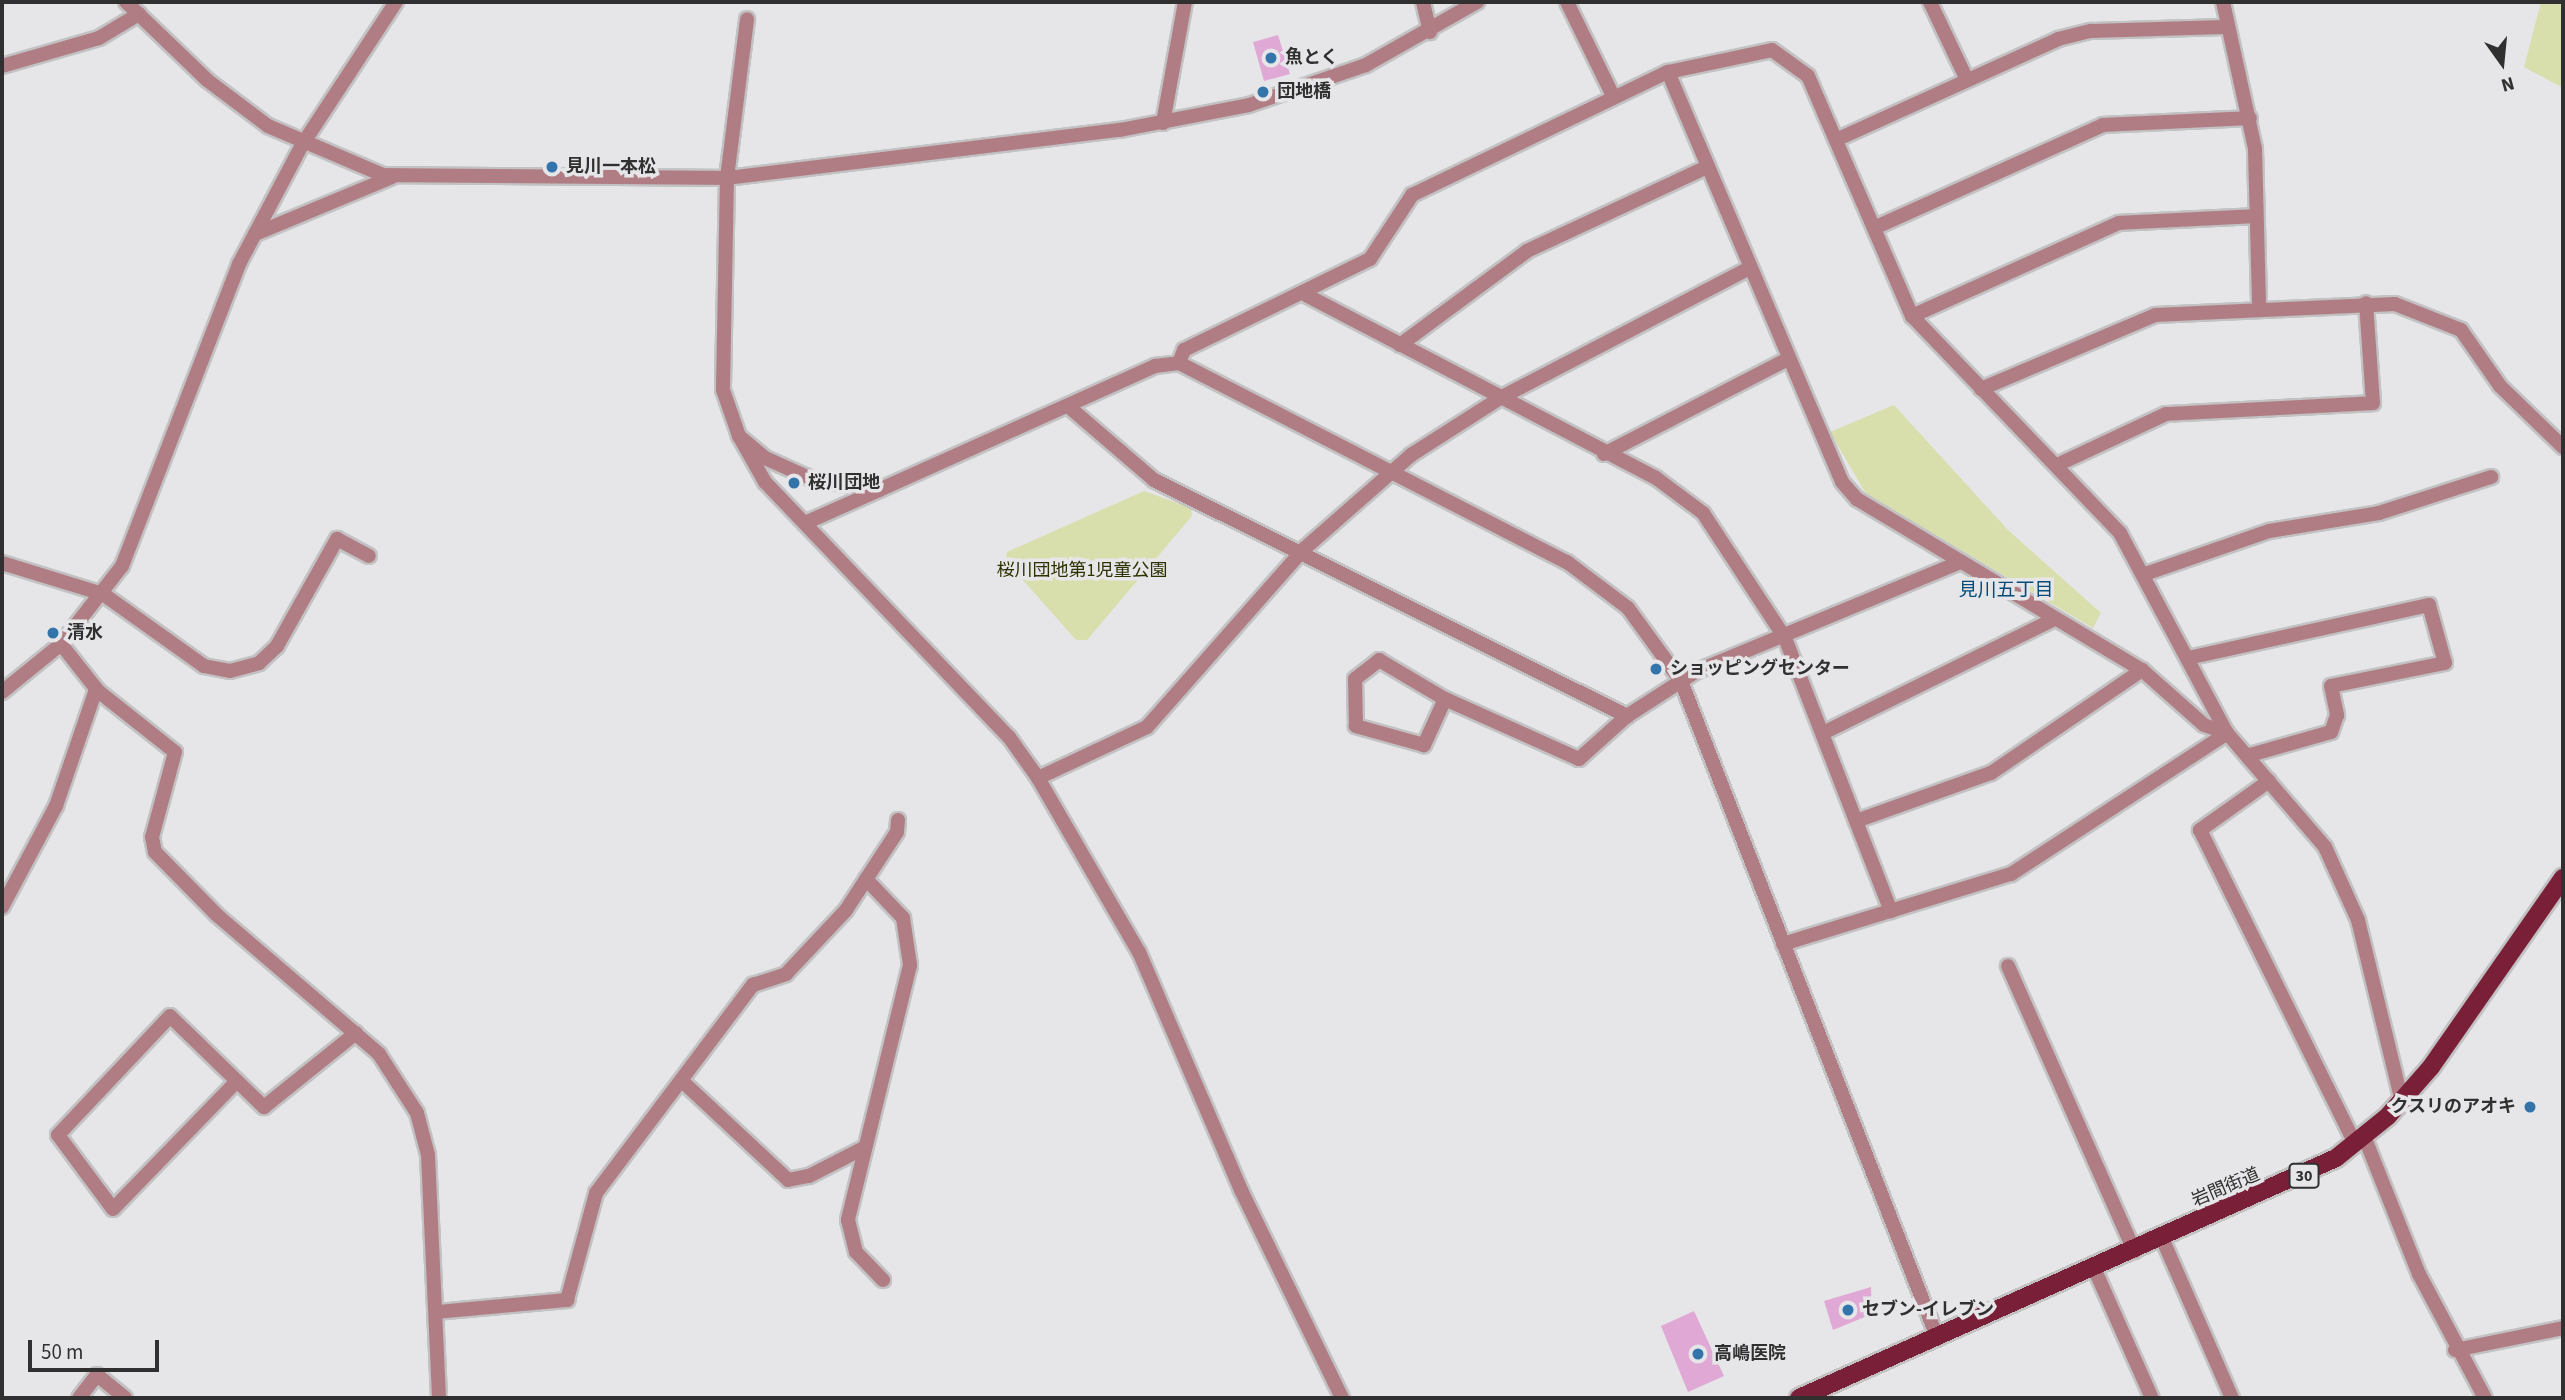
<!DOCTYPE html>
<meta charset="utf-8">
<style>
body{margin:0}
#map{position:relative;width:2565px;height:1400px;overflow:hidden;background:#e6e6e8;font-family:"Source Sans 3","Noto Sans JP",sans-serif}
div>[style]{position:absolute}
.green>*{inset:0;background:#d8dfad}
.building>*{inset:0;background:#e0a8d5}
.roads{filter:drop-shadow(2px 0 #c2c2c3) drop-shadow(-2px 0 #c2c2c3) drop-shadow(0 2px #c2c2c3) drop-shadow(0 -2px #c2c2c3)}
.minor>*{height:14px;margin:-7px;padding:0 7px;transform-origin:7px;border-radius:7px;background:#b17d85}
.tertiary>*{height:14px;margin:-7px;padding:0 7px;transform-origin:7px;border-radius:7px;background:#b17d85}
.primary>*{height:18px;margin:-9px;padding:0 9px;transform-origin:9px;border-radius:9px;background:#7a1f38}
.dots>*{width:19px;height:19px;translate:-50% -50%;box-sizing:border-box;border:4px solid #e6e6e8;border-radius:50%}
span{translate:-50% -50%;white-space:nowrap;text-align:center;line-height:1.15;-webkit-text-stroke:7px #e6e6e8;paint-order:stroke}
.shield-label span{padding:2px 5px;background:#e6e6e8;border:2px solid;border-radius:5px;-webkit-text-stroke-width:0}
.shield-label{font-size:16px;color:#303030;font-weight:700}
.poi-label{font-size:18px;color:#303030;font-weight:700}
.left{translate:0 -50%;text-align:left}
.right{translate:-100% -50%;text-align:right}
.park-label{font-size:18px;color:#2d3100}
.street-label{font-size:18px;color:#303030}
.neighbourhood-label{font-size:19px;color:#054b79}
.frame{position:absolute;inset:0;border:4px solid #303030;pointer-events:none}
.north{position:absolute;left:2467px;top:28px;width:70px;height:70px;-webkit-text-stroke:5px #e6e6e8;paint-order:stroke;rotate:165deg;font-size:19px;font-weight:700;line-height:28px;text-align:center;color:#303030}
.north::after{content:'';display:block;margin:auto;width:24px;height:32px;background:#303030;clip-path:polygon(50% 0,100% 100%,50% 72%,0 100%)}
.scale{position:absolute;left:28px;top:1340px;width:131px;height:32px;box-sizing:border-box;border:4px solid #303030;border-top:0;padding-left:9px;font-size:21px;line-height:24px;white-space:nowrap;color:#303030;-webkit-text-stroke:5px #e6e6e8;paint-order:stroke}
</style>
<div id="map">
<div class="green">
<i style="clip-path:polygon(2541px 2px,2563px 2px,2563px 88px,2524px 67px)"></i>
<i style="clip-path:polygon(1894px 405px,2008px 530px,2101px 613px,2093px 628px,1866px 494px,1830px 432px)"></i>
<i style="clip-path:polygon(1144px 491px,1191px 508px,1192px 516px,1087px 640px,1076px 640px,1006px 561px,1007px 552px)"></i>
</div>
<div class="building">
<i style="clip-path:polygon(1278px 35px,1290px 74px,1264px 81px,1253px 42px)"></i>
<i style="clip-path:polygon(1871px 1287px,1872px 1314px,1833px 1330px,1824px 1301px)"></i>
<i style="clip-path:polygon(1694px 1311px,1724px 1376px,1688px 1392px,1661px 1326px)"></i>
</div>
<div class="roads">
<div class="minor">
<i style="left:1423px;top:2px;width:31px;rotate:77deg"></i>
<i style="left:1567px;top:2px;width:105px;rotate:63.9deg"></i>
<i style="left:1930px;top:2px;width:86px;rotate:64.6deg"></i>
<i style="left:2223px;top:2px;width:150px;rotate:77.7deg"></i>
<i style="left:2255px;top:149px;width:158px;rotate:88.5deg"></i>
<i style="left:2px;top:66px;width:101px;rotate:-16.1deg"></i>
<i style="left:99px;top:38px;width:47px;rotate:-31deg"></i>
<i style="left:1668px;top:72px;width:445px;rotate:67deg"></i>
<i style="left:1842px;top:482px;width:23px;rotate:49deg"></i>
<i style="left:1857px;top:499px;width:332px;rotate:31deg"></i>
<i style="left:2142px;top:670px;width:83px;rotate:41.6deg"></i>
<i style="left:2204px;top:725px;width:24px;rotate:19deg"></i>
<i style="left:1163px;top:123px;width:123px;rotate:-79.7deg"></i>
<i style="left:1838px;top:139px;width:242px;rotate:-24.4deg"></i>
<i style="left:2058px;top:39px;width:34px;rotate:-14deg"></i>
<i style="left:2091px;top:31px;width:134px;rotate:-1.7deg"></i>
<i style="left:727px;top:178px;width:160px;rotate:-82.8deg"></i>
<i style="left:1874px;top:228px;width:251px;rotate:-24.2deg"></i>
<i style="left:2103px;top:125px;width:147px;rotate:-2.7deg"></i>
<i style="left:1306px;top:295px;width:395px;rotate:27.6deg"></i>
<i style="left:1656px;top:478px;width:59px;rotate:36.7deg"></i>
<i style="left:1703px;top:513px;width:149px;rotate:56.7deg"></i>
<i style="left:1785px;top:638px;width:293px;rotate:68.8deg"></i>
<i style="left:1912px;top:316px;width:227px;rotate:-24.2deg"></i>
<i style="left:2119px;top:223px;width:136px;rotate:-2.9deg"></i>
<i style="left:1400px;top:345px;width:158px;rotate:-36.5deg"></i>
<i style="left:1527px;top:251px;width:199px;rotate:-25deg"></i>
<i style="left:1179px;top:363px;width:14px;rotate:-69deg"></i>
<i style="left:1184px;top:350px;width:207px;rotate:-26.1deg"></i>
<i style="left:1370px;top:259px;width:77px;rotate:-56.7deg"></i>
<i style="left:1412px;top:195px;width:284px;rotate:-25.7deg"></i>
<i style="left:1668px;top:72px;width:106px;rotate:-11.9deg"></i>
<i style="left:1772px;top:50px;width:44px;rotate:35.8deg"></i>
<i style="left:1808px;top:76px;width:262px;rotate:66.6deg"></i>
<i style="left:1912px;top:316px;width:301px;rotate:46.2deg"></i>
<i style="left:2120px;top:533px;width:227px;rotate:61.9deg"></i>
<i style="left:2227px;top:733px;width:150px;rotate:49.3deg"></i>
<i style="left:2325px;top:847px;width:80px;rotate:65.7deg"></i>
<i style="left:2358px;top:920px;width:187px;rotate:76.4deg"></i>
<i style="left:1981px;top:389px;width:189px;rotate:-23deg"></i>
<i style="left:2155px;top:315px;width:240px;rotate:-2.6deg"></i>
<i style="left:2395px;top:304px;width:71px;rotate:21.5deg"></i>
<i style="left:2461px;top:330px;width:68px;rotate:55.1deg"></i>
<i style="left:2500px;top:386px;width:88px;rotate:44.1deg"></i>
<i style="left:1068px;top:406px;width:113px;rotate:40.7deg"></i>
<i style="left:1154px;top:480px;width:529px;rotate:26.52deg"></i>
<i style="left:739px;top:436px;width:53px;rotate:60.5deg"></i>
<i style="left:765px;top:482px;width:353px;rotate:46.3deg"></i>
<i style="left:1009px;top:737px;width:50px;rotate:54.7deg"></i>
<i style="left:1038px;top:778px;width:201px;rotate:59.9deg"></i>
<i style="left:1139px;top:952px;width:259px;rotate:66.8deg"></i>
<i style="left:1241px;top:1190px;width:231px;rotate:64.1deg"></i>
<i style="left:1604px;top:454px;width:207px;rotate:-27.3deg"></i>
<i style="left:2057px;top:465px;width:120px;rotate:-25.1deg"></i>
<i style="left:2166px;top:414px;width:207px;rotate:-3deg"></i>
<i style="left:2373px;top:403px;width:100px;rotate:-94deg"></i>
<i style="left:805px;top:523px;width:81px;rotate:-24deg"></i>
<i style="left:2px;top:563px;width:106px;rotate:17.1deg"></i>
<i style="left:103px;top:594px;width:124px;rotate:35.5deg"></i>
<i style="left:204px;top:666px;width:26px;rotate:11deg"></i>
<i style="left:230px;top:671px;width:30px;rotate:-15deg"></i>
<i style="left:259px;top:663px;width:25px;rotate:-43deg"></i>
<i style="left:277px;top:646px;width:123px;rotate:-60.7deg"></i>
<i style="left:337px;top:539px;width:36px;rotate:28deg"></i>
<i style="left:2145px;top:574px;width:131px;rotate:-19.1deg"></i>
<i style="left:2269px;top:531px;width:111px;rotate:-9.3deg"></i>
<i style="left:2379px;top:513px;width:118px;rotate:-17.8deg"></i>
<i style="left:61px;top:644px;width:60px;rotate:51.8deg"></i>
<i style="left:98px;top:691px;width:98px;rotate:38.4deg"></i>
<i style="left:175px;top:752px;width:88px;rotate:105.1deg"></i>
<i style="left:152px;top:837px;width:15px;rotate:79deg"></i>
<i style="left:155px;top:852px;width:88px;rotate:45.5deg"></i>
<i style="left:217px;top:915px;width:213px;rotate:40.6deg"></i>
<i style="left:379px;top:1054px;width:70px;rotate:57.2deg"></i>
<i style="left:417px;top:1113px;width:43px;rotate:75.3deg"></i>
<i style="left:428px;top:1155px;width:243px;rotate:87.4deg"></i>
<i style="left:2188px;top:658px;width:247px;rotate:-12.4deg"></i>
<i style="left:2429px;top:605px;width:60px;rotate:74.6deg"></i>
<i style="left:2445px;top:663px;width:116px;rotate:168.6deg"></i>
<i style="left:2331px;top:686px;width:30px;rotate:78deg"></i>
<i style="left:2337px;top:715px;width:18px;rotate:109deg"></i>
<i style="left:2331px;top:732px;width:87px;rotate:164.1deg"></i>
<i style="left:1445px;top:699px;width:51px;rotate:114.5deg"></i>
<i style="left:1424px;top:745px;width:71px;rotate:-164.4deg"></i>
<i style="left:1356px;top:726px;width:47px;rotate:-91.2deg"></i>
<i style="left:1355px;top:679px;width:31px;rotate:-38deg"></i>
<i style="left:1379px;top:660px;width:77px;rotate:30.6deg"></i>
<i style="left:1445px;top:699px;width:147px;rotate:24.1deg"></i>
<i style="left:1579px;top:759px;width:64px;rotate:-41.9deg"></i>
<i style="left:1627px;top:716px;width:81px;rotate:-32.9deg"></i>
<i style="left:1695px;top:672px;width:288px;rotate:-22.5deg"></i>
<i style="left:1823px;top:733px;width:258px;rotate:-26.2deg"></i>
<i style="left:1038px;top:778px;width:120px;rotate:-25.1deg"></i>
<i style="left:1147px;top:727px;width:237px;rotate:-48.6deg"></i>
<i style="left:1304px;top:549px;width:142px;rotate:-41.3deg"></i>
<i style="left:1411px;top:455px;width:106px;rotate:-32.6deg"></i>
<i style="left:1500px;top:398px;width:282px;rotate:-27.5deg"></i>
<i style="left:2269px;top:781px;width:85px;rotate:144.6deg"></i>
<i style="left:2200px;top:830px;width:350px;rotate:63.7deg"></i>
<i style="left:1856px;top:821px;width:143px;rotate:-19.6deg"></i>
<i style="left:1991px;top:773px;width:183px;rotate:-34.3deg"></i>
<i style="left:866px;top:879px;width:54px;rotate:46.5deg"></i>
<i style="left:903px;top:918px;width:48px;rotate:81.5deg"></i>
<i style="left:910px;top:965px;width:262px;rotate:103.7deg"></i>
<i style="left:848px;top:1220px;width:33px;rotate:76deg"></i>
<i style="left:856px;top:1252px;width:39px;rotate:46deg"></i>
<i style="left:2px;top:907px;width:115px;rotate:-61.9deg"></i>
<i style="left:56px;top:806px;width:124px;rotate:-71.1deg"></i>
<i style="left:1783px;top:944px;width:239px;rotate:-17.1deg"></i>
<i style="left:2011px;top:874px;width:258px;rotate:-33.1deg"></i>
<i style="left:2008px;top:966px;width:312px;rotate:66.1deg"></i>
<i style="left:237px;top:1081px;width:178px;rotate:134.1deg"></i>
<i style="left:113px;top:1209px;width:92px;rotate:-126.6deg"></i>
<i style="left:58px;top:1135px;width:163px;rotate:-46.7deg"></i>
<i style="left:170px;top:1016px;width:131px;rotate:44.1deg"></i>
<i style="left:264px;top:1107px;width:118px;rotate:-38.8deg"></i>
<i style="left:682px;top:1081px;width:145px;rotate:43deg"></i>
<i style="left:788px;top:1180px;width:21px;rotate:-11deg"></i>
<i style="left:809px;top:1176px;width:62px;rotate:-27deg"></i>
<i style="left:2364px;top:1136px;width:149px;rotate:68.3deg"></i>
<i style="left:2419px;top:1274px;width:140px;rotate:62deg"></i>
<i style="left:2162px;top:1238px;width:175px;rotate:66.4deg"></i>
<i style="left:2094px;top:1268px;width:142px;rotate:66deg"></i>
<i style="left:437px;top:1312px;width:131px;rotate:-5.3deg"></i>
<i style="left:567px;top:1300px;width:111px;rotate:-74.8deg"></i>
<i style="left:596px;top:1193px;width:261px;rotate:-53deg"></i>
<i style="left:753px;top:985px;width:35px;rotate:-18deg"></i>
<i style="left:786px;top:974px;width:88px;rotate:-46.8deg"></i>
<i style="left:846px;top:910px;width:93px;rotate:-56.8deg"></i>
<i style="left:897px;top:832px;width:12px;rotate:-85deg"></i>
<i style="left:2455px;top:1350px;width:110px;rotate:-11.5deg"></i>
<i style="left:79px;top:1398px;width:29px;rotate:-52deg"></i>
<i style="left:97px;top:1375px;width:36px;rotate:39deg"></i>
</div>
<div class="tertiary">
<i style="left:126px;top:2px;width:112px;rotate:43.9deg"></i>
<i style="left:207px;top:80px;width:76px;rotate:37deg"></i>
<i style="left:268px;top:126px;width:125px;rotate:23.1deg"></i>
<i style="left:383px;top:175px;width:344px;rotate:0.5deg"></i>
<i style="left:727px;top:178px;width:396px;rotate:-7deg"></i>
<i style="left:1120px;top:130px;width:131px;rotate:-11deg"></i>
<i style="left:1249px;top:105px;width:124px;rotate:-18.9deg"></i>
<i style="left:1366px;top:65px;width:128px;rotate:-29.6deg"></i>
<i style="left:727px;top:178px;width:212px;rotate:91.1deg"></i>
<i style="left:723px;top:390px;width:49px;rotate:70.8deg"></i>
<i style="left:739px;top:436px;width:34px;rotate:40deg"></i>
<i style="left:765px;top:458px;width:51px;rotate:24.1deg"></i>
<i style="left:812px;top:479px;width:68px;rotate:9.3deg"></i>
<i style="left:879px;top:490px;width:303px;rotate:-24.2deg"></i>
<i style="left:1155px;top:366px;width:24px;rotate:-7deg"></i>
<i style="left:1179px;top:363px;width:436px;rotate:27.2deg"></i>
<i style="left:1567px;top:562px;width:76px;rotate:37deg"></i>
<i style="left:1628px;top:608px;width:90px;rotate:54deg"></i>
<i style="left:1681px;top:681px;width:704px;rotate:68.68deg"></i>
<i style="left:255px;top:234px;width:148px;rotate:-22.6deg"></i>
<i style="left:2px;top:692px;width:76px;rotate:-39.1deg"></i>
<i style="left:61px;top:644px;width:99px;rotate:-52deg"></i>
<i style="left:122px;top:566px;width:324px;rotate:-68.8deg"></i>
<i style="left:239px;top:264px;width:135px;rotate:-62.1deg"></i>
<i style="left:302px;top:145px;width:171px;rotate:-56.7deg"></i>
</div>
<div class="primary">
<i style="left:1799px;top:1398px;width:588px;rotate:-24.08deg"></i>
<i style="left:2336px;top:1158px;width:67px;rotate:-38.9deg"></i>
<i style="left:2388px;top:1116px;width:65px;rotate:-48.7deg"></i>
<i style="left:2431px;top:1067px;width:231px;rotate:-55.1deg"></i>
</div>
</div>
<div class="dots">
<i style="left:1271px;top:58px;background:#3375ab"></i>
<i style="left:1263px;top:92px;background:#3375ab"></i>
<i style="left:552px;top:167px;background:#3375ab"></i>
<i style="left:794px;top:483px;background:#3375ab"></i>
<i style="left:53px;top:633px;background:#3375ab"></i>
<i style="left:1656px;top:669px;background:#3375ab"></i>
<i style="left:2530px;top:1107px;background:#3375ab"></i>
<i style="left:1848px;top:1310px;background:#3375ab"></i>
<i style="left:1698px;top:1354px;background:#3375ab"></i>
</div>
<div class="shield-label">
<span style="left:2304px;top:1176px">30</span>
</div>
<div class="poi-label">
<span class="left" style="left:1285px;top:58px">魚とく</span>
<span class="left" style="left:1277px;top:92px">団地橋</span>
<span class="left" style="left:566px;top:167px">見川一本松</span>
<span class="left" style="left:808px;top:483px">桜川団地</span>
<span class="left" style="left:67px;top:633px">清水</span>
<span class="left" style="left:1670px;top:669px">ショッピングセンター</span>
<span class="right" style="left:2516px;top:1107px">クスリのアオキ</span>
<span class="left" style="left:1862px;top:1310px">セブン-イレブン</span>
<span class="left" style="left:1714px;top:1354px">高嶋医院</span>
</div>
<div class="park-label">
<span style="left:1082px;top:571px">桜川団地第1児童公園</span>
</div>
<div class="street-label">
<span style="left:2226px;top:1188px;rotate:-23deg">岩間街道</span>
</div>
<div class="neighbourhood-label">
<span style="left:2006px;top:591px">見川五丁目</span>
</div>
<div class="frame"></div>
<div class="north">N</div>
<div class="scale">50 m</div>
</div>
